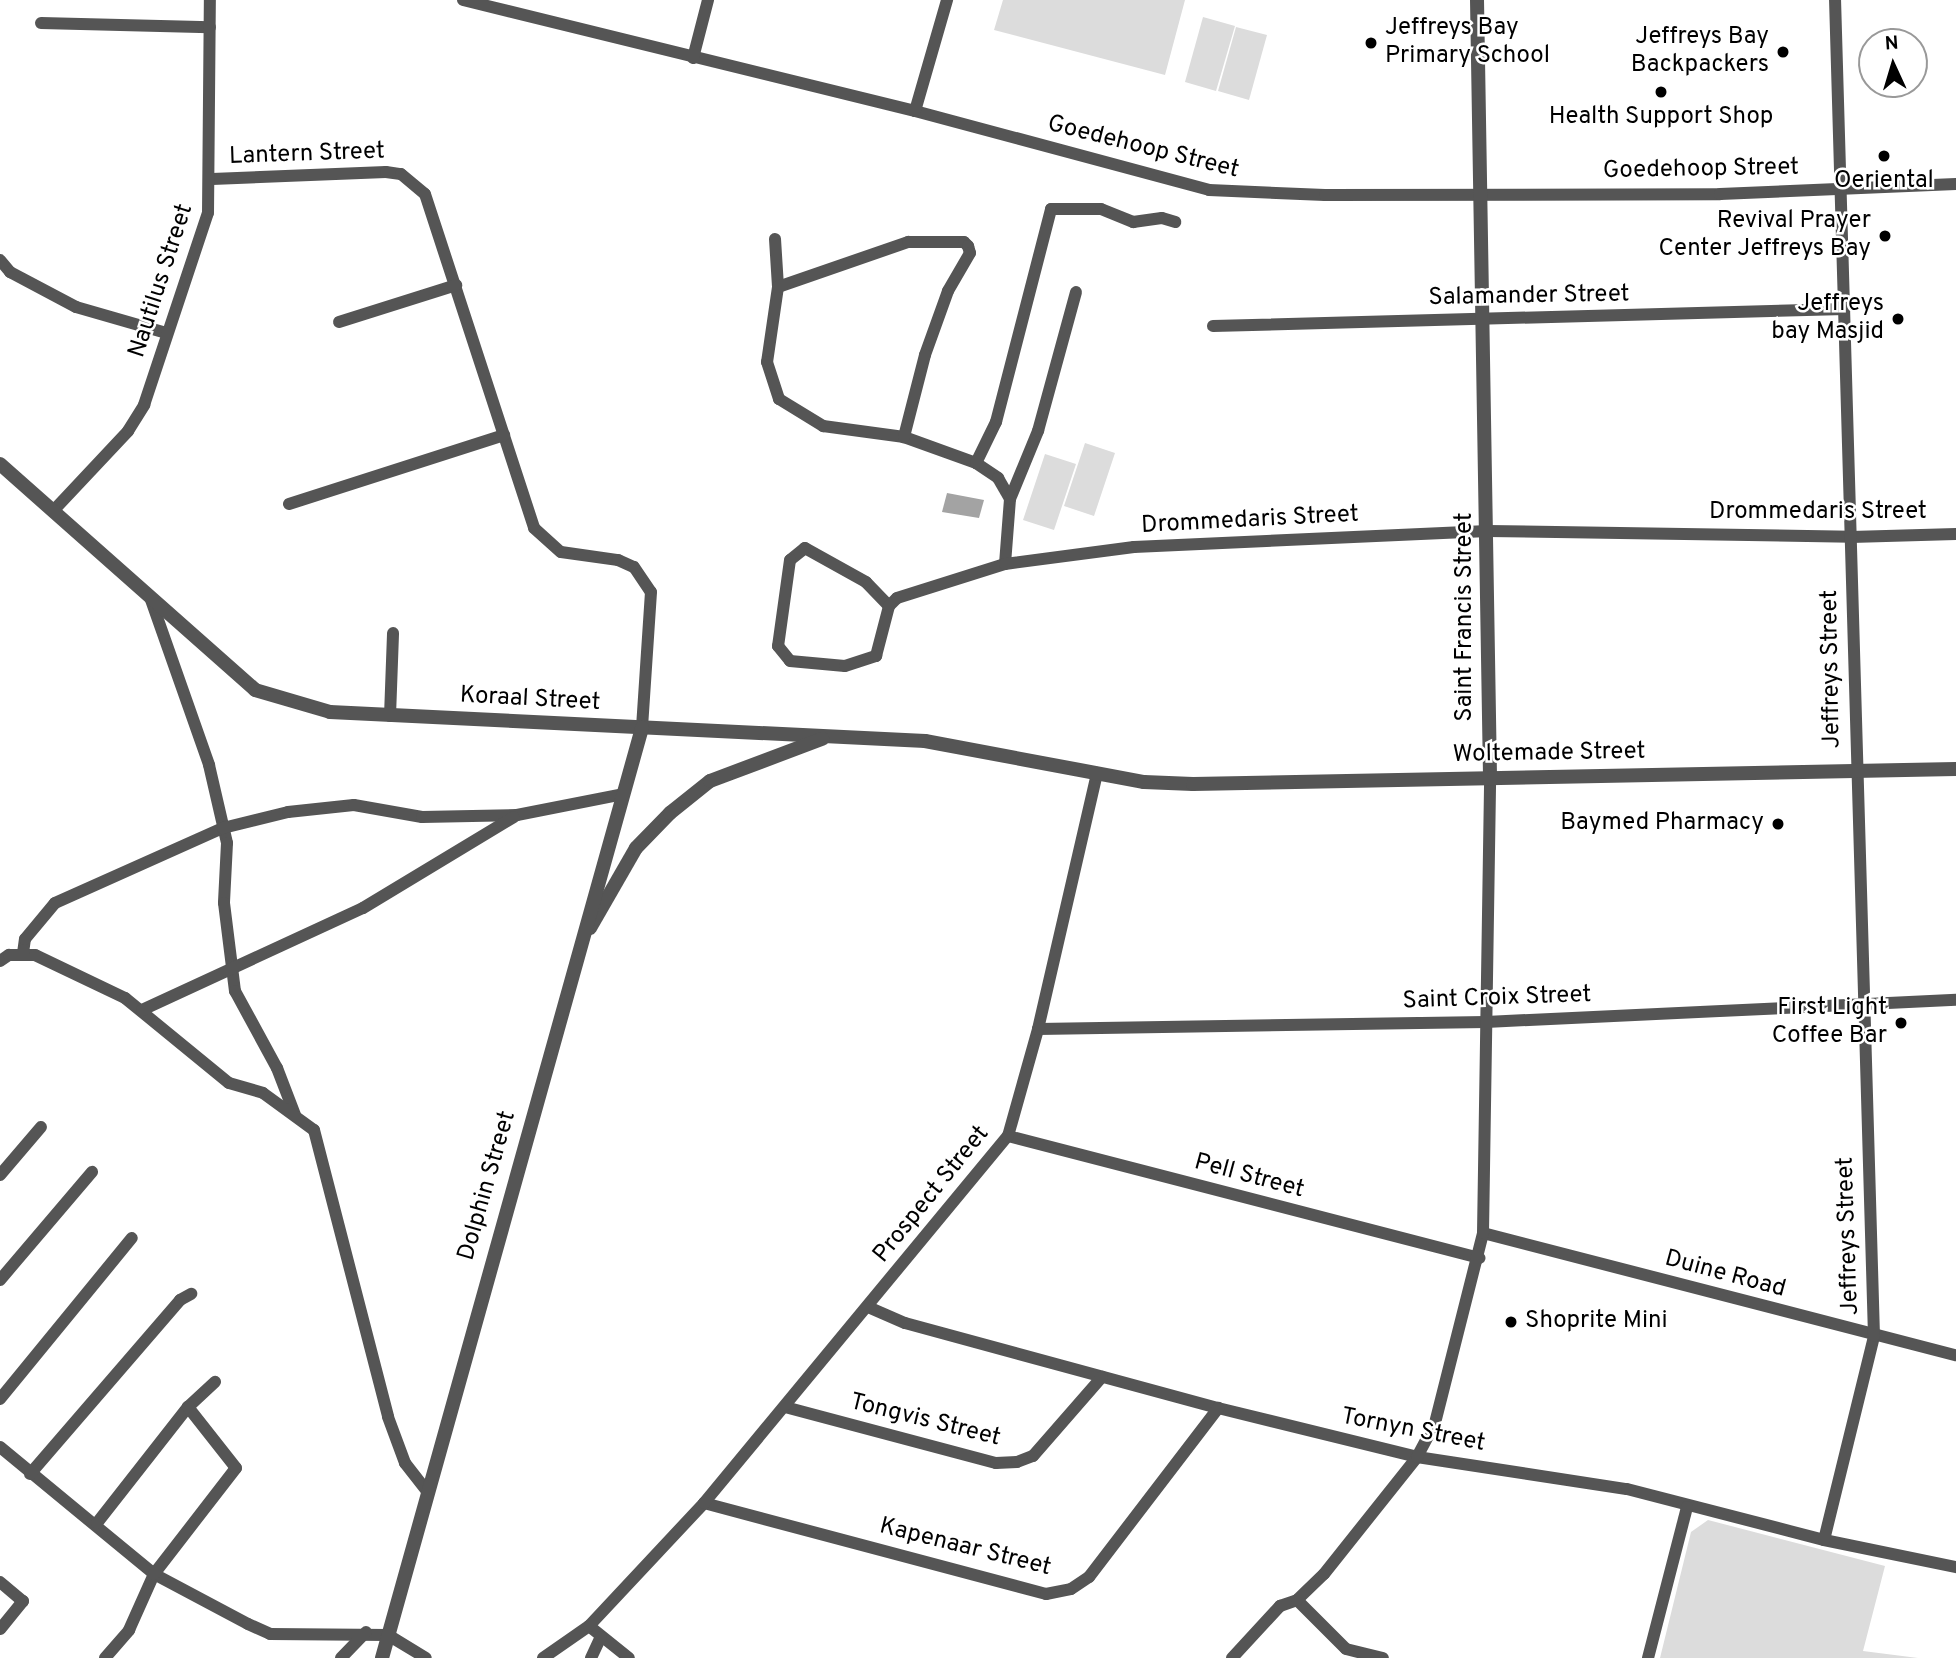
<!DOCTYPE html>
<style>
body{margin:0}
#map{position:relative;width:1956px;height:1658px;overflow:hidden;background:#fff;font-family:Overpass,sans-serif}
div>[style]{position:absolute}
.green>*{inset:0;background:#dcdcdc}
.water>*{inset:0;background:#a3a3a3}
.minor>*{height:12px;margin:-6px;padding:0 6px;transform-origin:6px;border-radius:6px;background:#555}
.tertiary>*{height:14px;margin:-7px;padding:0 7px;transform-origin:7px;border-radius:7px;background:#555}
.dots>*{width:19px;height:19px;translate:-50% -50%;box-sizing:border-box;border:4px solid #fff;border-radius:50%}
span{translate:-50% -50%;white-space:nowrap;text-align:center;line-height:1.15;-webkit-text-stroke:5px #fff;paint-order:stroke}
.poi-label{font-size:24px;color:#000}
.left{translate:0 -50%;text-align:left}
.right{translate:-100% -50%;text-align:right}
.street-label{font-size:24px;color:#000}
.north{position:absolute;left:1858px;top:28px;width:70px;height:70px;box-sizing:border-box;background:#fff;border:2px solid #999;border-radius:50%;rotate:356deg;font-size:19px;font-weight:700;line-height:28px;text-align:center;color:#000}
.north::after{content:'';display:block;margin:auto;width:24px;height:32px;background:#000;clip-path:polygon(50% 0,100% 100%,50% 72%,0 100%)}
</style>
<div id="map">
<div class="green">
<i style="clip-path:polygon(1003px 0,1185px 0,1165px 75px,994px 30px)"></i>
<i style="clip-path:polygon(1203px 17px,1235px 26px,1216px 91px,1185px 82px)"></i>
<i style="clip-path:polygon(1236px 27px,1267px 35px,1249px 100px,1218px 91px)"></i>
<i style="clip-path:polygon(1085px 443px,1115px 453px,1094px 516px,1064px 506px)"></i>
<i style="clip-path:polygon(1045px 454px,1076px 464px,1054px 530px,1023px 520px)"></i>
<i style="clip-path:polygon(1708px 1520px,1885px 1566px,1863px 1651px,1918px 1658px,1660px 1658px,1691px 1532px)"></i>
</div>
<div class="water">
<i style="clip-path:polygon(947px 493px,984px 500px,979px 518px,942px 512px)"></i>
</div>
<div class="minor">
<i style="left:463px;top:0;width:465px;rotate:13.8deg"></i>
<i style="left:915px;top:111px;width:304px;rotate:15deg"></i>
<i style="left:1209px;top:190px;width:116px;rotate:2.5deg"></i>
<i style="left:1325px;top:195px;width:395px;rotate:-0.1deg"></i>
<i style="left:1720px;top:194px;width:236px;rotate:-2.4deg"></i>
<i style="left:41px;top:23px;width:169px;rotate:1.4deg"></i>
<i style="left:693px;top:58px;width:60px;rotate:-75.5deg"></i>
<i style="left:915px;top:111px;width:116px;rotate:-73.9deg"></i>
<i style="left:212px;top:179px;width:174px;rotate:-2.3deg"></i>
<i style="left:386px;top:172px;width:15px;rotate:8deg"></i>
<i style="left:401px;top:174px;width:31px;rotate:40deg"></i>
<i style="left:425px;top:194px;width:351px;rotate:71.9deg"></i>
<i style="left:534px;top:528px;width:36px;rotate:42deg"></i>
<i style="left:561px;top:552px;width:58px;rotate:8deg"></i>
<i style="left:618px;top:560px;width:17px;rotate:24deg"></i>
<i style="left:634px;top:567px;width:30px;rotate:56deg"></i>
<i style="left:651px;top:592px;width:136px;rotate:93.8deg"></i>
<i style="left:775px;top:239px;width:48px;rotate:86.4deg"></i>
<i style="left:778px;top:287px;width:76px;rotate:98.3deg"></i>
<i style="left:767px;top:362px;width:39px;rotate:72deg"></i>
<i style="left:779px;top:399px;width:52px;rotate:31.5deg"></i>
<i style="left:823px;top:426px;width:82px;rotate:7.7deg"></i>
<i style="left:904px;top:437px;width:77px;rotate:19.9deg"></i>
<i style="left:976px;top:463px;width:27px;rotate:34deg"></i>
<i style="left:998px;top:478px;width:24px;rotate:60deg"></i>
<i style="left:0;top:260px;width:16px;rotate:50deg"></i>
<i style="left:10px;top:272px;width:75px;rotate:27.9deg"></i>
<i style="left:76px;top:307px;width:94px;rotate:16.1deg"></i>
<i style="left:778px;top:287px;width:138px;rotate:-19.1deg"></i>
<i style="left:908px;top:242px;width:56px"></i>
<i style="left:964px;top:242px;width:6px;rotate:45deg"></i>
<i style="left:968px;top:246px;width:7px;rotate:74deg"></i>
<i style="left:970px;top:253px;width:44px;rotate:120.1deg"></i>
<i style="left:948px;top:291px;width:68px;rotate:109.8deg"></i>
<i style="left:925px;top:355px;width:85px;rotate:104.4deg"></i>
<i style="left:339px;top:322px;width:123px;rotate:-17.5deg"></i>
<i style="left:1213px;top:326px;width:632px;rotate:-1.54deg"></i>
<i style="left:976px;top:463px;width:46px;rotate:-64deg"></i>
<i style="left:996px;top:422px;width:220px;rotate:-75.5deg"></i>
<i style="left:1051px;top:209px;width:50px"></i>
<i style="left:1101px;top:209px;width:35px;rotate:22deg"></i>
<i style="left:1133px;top:222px;width:29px;rotate:-8deg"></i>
<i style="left:1162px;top:218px;width:14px;rotate:17deg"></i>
<i style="left:289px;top:504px;width:226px;rotate:-17.8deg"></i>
<i style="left:53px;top:511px;width:110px;rotate:-46.8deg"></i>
<i style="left:128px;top:431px;width:31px;rotate:-58deg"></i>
<i style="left:144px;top:405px;width:202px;rotate:-71.6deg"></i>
<i style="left:208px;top:213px;width:213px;rotate:-89.5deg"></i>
<i style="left:1005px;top:564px;width:65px;rotate:-85.6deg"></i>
<i style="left:1010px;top:499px;width:74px;rotate:-67.6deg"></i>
<i style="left:1038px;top:431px;width:144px;rotate:-74.7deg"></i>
<i style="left:150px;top:597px;width:178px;rotate:70.6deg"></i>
<i style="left:209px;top:765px;width:80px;rotate:77deg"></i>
<i style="left:227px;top:843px;width:60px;rotate:92.9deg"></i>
<i style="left:224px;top:903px;width:89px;rotate:82.9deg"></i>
<i style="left:235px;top:991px;width:88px;rotate:61.4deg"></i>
<i style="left:277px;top:1068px;width:50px;rotate:69deg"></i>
<i style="left:889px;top:606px;width:33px;rotate:-134deg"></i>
<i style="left:866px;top:582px;width:70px;rotate:-150.9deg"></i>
<i style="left:805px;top:548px;width:19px;rotate:141deg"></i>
<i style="left:790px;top:560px;width:87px;rotate:97.9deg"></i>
<i style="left:778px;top:646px;width:19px;rotate:51deg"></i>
<i style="left:790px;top:661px;width:55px;rotate:5.2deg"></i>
<i style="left:845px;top:666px;width:33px;rotate:-18deg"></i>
<i style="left:876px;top:656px;width:52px;rotate:-75.4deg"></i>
<i style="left:889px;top:606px;width:11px;rotate:-45deg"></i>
<i style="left:897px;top:598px;width:113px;rotate:-17.5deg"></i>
<i style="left:1005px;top:564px;width:130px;rotate:-7.5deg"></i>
<i style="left:1134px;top:547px;width:354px;rotate:-2.6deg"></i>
<i style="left:1488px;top:531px;width:363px;rotate:0.9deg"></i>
<i style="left:1851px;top:537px;width:105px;rotate:-1.6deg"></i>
<i style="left:390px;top:716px;width:83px;rotate:-87.9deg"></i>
<i style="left:23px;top:953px;width:14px;rotate:-82deg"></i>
<i style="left:25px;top:939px;width:47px;rotate:-50.2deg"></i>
<i style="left:55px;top:903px;width:184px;rotate:-24.1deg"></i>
<i style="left:223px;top:828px;width:67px;rotate:-13.8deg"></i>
<i style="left:288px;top:812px;width:66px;rotate:-6.1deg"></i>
<i style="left:354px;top:805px;width:69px;rotate:10deg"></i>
<i style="left:422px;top:817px;width:95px;rotate:-1.2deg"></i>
<i style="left:517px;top:815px;width:108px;rotate:-11.2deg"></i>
<i style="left:0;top:961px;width:11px;rotate:-34deg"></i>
<i style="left:9px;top:955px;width:26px"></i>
<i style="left:35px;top:955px;width:100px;rotate:25.5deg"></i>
<i style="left:125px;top:998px;width:134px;rotate:39.3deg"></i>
<i style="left:229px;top:1083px;width:35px;rotate:16deg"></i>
<i style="left:263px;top:1093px;width:63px;rotate:36deg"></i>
<i style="left:314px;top:1130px;width:296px;rotate:75.5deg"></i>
<i style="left:388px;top:1417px;width:49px;rotate:69.7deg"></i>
<i style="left:405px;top:1463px;width:36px;rotate:52deg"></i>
<i style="left:142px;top:1010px;width:243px;rotate:-24.8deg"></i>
<i style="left:363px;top:908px;width:176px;rotate:-31.1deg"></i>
<i style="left:1038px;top:1029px;width:448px;rotate:-0.9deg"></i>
<i style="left:1486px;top:1022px;width:471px;rotate:-2.7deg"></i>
<i style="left:1008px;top:1136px;width:487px;rotate:14.5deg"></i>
<i style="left:0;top:1175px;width:63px;rotate:-49.5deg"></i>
<i style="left:1483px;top:1233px;width:488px;rotate:14.5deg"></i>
<i style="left:0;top:1280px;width:142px;rotate:-49.6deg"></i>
<i style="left:868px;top:1307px;width:40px;rotate:23.4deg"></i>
<i style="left:905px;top:1323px;width:324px;rotate:15.2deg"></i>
<i style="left:1218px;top:1408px;width:205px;rotate:13.8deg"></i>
<i style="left:1417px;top:1457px;width:212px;rotate:8.7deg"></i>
<i style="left:1627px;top:1489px;width:203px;rotate:14.5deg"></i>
<i style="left:1824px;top:1540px;width:135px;rotate:11.6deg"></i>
<i style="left:0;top:1399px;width:208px;rotate:-50.7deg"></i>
<i style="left:785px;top:1407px;width:218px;rotate:14.9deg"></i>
<i style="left:996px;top:1463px;width:21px;rotate:-3deg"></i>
<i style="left:1017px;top:1462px;width:17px;rotate:-21deg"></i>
<i style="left:1033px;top:1456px;width:105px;rotate:-48.9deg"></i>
<i style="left:0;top:1447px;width:200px;rotate:39.5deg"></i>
<i style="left:154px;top:1574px;width:106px;rotate:28deg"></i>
<i style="left:248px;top:1624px;width:24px;rotate:24deg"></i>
<i style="left:270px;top:1634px;width:118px;rotate:0.5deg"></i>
<i style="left:388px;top:1635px;width:44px;rotate:31.2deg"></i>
<i style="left:30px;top:1474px;width:230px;rotate:-49.2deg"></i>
<i style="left:180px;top:1300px;width:13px;rotate:-29deg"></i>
<i style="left:704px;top:1503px;width:354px;rotate:14.9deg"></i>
<i style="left:1046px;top:1594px;width:25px;rotate:-11deg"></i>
<i style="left:1071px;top:1589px;width:22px;rotate:-34deg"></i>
<i style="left:1089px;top:1577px;width:213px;rotate:-52.6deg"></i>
<i style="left:97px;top:1523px;width:147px;rotate:-51.9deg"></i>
<i style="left:188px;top:1407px;width:37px;rotate:-43deg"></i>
<i style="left:1824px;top:1540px;width:210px;rotate:-76.2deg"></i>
<i style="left:1874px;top:1336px;width:1337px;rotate:-91.67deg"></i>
<i style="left:0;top:1582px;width:30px;rotate:40deg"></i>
<i style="left:23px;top:1601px;width:36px;rotate:129deg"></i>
<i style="left:1297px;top:1600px;width:69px;rotate:45deg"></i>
<i style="left:1346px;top:1649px;width:38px;rotate:14deg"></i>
<i style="left:589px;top:1626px;width:51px;rotate:38.7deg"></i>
<i style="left:105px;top:1658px;width:37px;rotate:-49deg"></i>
<i style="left:129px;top:1630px;width:61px;rotate:-65.9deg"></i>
<i style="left:154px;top:1574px;width:134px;rotate:-52.3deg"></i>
<i style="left:236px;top:1468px;width:78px;rotate:-128.2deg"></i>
<i style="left:341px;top:1658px;width:36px;rotate:-46deg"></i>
<i style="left:543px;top:1658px;width:56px;rotate:-34.8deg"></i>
<i style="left:589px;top:1626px;width:168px;rotate:-46.9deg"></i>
<i style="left:704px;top:1503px;width:477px;rotate:-50.4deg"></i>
<i style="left:1008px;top:1136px;width:111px;rotate:-74.3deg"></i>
<i style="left:1038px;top:1029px;width:263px;rotate:-77deg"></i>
<i style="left:591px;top:1658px;width:23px;rotate:-65deg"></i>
<i style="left:1232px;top:1658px;width:71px;rotate:-47.3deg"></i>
<i style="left:1280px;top:1606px;width:18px;rotate:-19deg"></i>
<i style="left:1297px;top:1600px;width:37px;rotate:-44deg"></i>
<i style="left:1324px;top:1574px;width:149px;rotate:-51.5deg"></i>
<i style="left:1417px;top:1457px;width:38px;rotate:-62deg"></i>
<i style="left:1435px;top:1423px;width:196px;rotate:-75.8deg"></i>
<i style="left:1483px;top:1233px;width:454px;rotate:-89.1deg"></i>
<i style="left:1648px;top:1658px;width:156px;rotate:-75.5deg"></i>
</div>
<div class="tertiary">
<i style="left:1477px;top:0;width:779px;rotate:89.04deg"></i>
<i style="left:0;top:464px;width:341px;rotate:41.5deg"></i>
<i style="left:255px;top:690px;width:78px;rotate:16.3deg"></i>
<i style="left:330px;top:712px;width:596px;rotate:2.79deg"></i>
<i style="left:925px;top:741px;width:223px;rotate:10.6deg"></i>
<i style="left:1144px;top:782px;width:49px;rotate:2.3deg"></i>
<i style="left:1193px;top:784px;width:763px;rotate:-1.13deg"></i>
<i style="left:590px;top:928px;width:92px;rotate:-60.1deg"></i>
<i style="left:636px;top:848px;width:49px;rotate:-45.8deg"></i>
<i style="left:670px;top:813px;width:51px;rotate:-38.7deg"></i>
<i style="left:710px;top:781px;width:120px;rotate:-20.6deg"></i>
<i style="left:382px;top:1658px;width:966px;rotate:-74.38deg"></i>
</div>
<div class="dots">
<i style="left:1371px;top:43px;background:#000"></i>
<i style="left:1783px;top:52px;background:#000"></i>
<i style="left:1661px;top:92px;background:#000"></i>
<i style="left:1884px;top:156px;background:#000"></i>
<i style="left:1885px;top:236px;background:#000"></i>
<i style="left:1898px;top:319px;background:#000"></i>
<i style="left:1778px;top:824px;background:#000"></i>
<i style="left:1901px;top:1023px;background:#000"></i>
<i style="left:1511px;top:1322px;background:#000"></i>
</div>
<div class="poi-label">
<span class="left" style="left:1385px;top:43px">Jeffreys Bay<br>Primary School</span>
<span class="right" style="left:1769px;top:52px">Jeffreys Bay<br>Backpackers</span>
<span style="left:1661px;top:118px">Health Support Shop</span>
<span style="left:1884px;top:182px">Oeriental</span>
<span class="right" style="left:1871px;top:236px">Revival Prayer<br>Center Jeffreys Bay</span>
<span class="right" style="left:1884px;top:319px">Jeffreys<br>bay Masjid</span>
<span class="right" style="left:1764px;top:824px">Baymed Pharmacy</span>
<span class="right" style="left:1887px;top:1023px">First Light<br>Coffee Bar</span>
<span class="left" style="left:1525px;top:1322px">Shoprite Mini</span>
</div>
<div class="street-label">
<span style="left:1143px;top:148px;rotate:14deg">Goedehoop Street</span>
<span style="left:307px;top:155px;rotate:-2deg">Lantern Street</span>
<span style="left:1701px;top:170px;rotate:-1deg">Goedehoop Street</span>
<span style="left:162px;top:281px;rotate:-72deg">Nautilus Street</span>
<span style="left:1529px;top:297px;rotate:-1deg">Salamander Street</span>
<span style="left:1818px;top:513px">Drommedaris Street</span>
<span style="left:1250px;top:521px;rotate:-3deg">Drommedaris Street</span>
<span style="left:1466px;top:617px;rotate:-90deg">Saint Francis Street</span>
<span style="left:1832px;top:669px;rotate:-91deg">Jeffreys Street</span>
<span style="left:530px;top:700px;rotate:3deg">Koraal Street</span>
<span style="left:1549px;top:754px;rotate:-1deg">Woltemade Street</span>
<span style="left:1497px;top:999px;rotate:-2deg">Saint Croix Street</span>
<span style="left:1249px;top:1177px;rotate:15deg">Pell Street</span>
<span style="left:488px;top:1186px;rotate:-74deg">Dolphin Street</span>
<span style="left:932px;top:1195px;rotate:-51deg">Prospect Street</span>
<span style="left:1849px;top:1236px;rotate:-92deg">Jeffreys Street</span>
<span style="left:1725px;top:1275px;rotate:15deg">Duine Road</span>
<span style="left:925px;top:1421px;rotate:14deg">Tongvis Street</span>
<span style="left:1413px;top:1431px;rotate:11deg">Tornyn Street</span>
<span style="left:965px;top:1548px;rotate:14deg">Kapenaar Street</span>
</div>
<div class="north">N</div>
</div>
